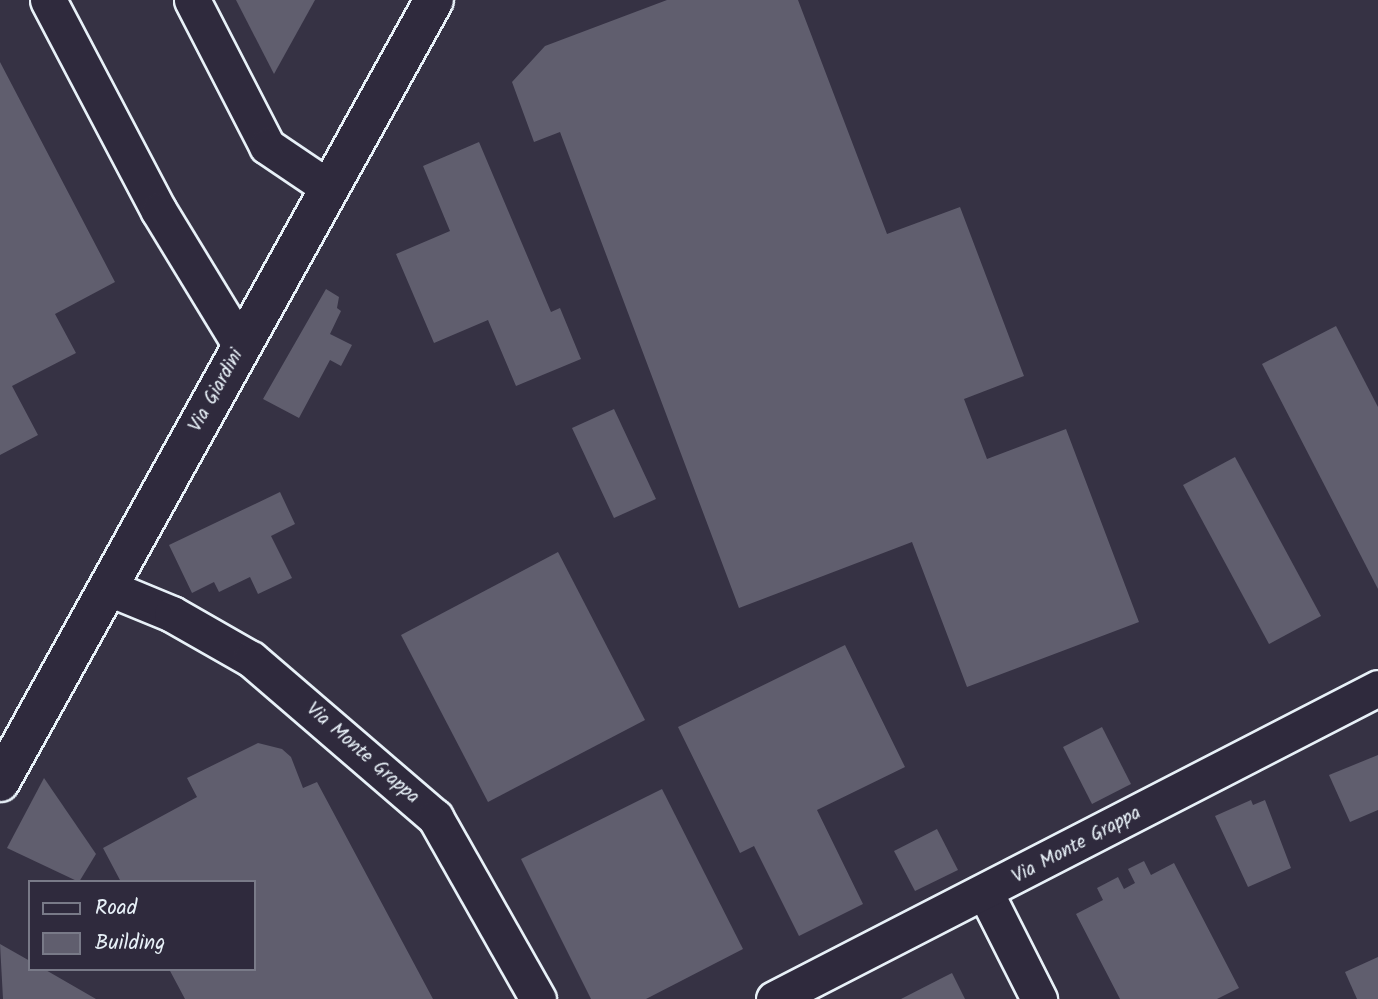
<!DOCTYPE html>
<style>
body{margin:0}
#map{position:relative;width:1378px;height:999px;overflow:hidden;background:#363244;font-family:Kalam,sans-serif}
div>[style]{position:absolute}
.building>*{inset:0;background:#605e6e}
.roads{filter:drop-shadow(2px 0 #e8f1f8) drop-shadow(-2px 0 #e8f1f8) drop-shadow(0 2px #e8f1f8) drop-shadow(0 -2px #e8f1f8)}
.minor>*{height:35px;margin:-17.5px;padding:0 17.5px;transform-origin:17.5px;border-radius:17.5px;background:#2f2a3d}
.major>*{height:38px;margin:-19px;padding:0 19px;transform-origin:19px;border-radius:19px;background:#2f2a3d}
span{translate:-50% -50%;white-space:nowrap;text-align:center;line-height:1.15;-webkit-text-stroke:6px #2f2a3d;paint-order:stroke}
.street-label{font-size:19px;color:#e8f1f8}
.legend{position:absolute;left:28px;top:880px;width:228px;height:91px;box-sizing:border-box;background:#2f2a3d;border:2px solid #797a88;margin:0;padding:9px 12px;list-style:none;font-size:21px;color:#e8f1f8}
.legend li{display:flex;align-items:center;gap:14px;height:35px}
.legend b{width:35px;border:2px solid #797a88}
</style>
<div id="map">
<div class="building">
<i style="clip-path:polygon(236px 0,315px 0,274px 74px)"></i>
<i style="clip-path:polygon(667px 0,798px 0,887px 234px,960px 207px,1024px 376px,964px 399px,987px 459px,1066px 429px,1139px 622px,967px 687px,912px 542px,739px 608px,560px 132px,534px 142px,512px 82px,545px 46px)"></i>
<i style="clip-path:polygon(0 62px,115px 282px,55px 314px,76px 353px,12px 386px,38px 435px,0 455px)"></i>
<i style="clip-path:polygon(479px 142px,551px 312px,560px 308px,581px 359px,516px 386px,488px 320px,434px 343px,396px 254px,450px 231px,423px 166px)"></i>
<i style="clip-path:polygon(326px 289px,339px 297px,337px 308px,341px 311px,330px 334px,352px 345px,341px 366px,330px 360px,299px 418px,263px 399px)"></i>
<i style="clip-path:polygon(1336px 326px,1378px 407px,1378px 589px,1262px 364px)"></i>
<i style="clip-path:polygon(614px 409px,656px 499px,614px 518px,572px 428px)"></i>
<i style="clip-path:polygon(1235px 457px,1321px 616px,1269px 644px,1183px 485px)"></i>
<i style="clip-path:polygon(280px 492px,295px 524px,271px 536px,292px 578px,258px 594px,250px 577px,219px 592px,214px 582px,192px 593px,169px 545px)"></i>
<i style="clip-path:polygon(558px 552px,645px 720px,488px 802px,401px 635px)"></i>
<i style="clip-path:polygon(845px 645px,905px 767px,817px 810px,863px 904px,799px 936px,754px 846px,740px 853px,678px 727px)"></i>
<i style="clip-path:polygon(1102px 727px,1131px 784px,1092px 804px,1063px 747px)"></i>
<i style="clip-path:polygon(258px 743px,282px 749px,291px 757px,303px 788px,317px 782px,433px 999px,185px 999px,169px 969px,254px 969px,254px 882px,121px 882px,103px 848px,197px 797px,187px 778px)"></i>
<i style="clip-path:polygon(1378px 755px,1378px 810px,1350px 822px,1329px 775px)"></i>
<i style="clip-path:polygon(44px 778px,96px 854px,79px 882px,7px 848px)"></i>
<i style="clip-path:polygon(662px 789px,743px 949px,646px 999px,591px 999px,521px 859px)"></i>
<i style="clip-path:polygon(1251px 800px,1253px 805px,1265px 800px,1291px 868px,1248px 887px,1215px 816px)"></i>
<i style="clip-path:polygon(937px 829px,958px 870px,915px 891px,894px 851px)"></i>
<i style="clip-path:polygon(1144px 861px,1151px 875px,1174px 863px,1239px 988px,1217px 999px,1120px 999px,1076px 914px,1103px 900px,1097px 888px,1118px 877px,1124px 889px,1135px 883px,1128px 869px)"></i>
<i style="clip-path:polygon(0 944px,30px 961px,30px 969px,44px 969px,96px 999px,3px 999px)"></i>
<i style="clip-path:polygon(1378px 957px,1378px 999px,1357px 999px,1345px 972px)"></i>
<i style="clip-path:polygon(952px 973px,965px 999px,901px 999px,944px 977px)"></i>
</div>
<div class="roads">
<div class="minor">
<i style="left:48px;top:0;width:238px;rotate:62.3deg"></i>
<i style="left:159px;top:211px;width:158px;rotate:58.7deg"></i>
<i style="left:192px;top:0;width:164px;rotate:62.8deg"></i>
<i style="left:267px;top:146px;width:75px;rotate:34.1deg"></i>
<i style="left:109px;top:588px;width:68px;rotate:22.4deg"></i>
<i style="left:172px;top:614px;width:91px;rotate:29.7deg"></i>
<i style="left:251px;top:659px;width:243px;rotate:40.7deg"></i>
<i style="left:435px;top:817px;width:209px;rotate:60.5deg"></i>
<i style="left:986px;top:894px;width:118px;rotate:63.2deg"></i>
<i style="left:774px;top:999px;width:679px;rotate:-27.24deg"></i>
</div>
<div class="major">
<i style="left:0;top:782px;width:894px;rotate:-60.97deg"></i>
</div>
</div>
<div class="street-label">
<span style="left:217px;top:391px;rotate:-61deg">Via Giardini</span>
<span style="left:362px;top:754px;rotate:41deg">Via Monte Grappa</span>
<span style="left:1077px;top:846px;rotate:-28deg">Via Monte Grappa</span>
</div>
<ul class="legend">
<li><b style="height:9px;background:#2f2a3d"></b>Road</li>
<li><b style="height:19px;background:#605e6e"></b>Building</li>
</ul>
</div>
